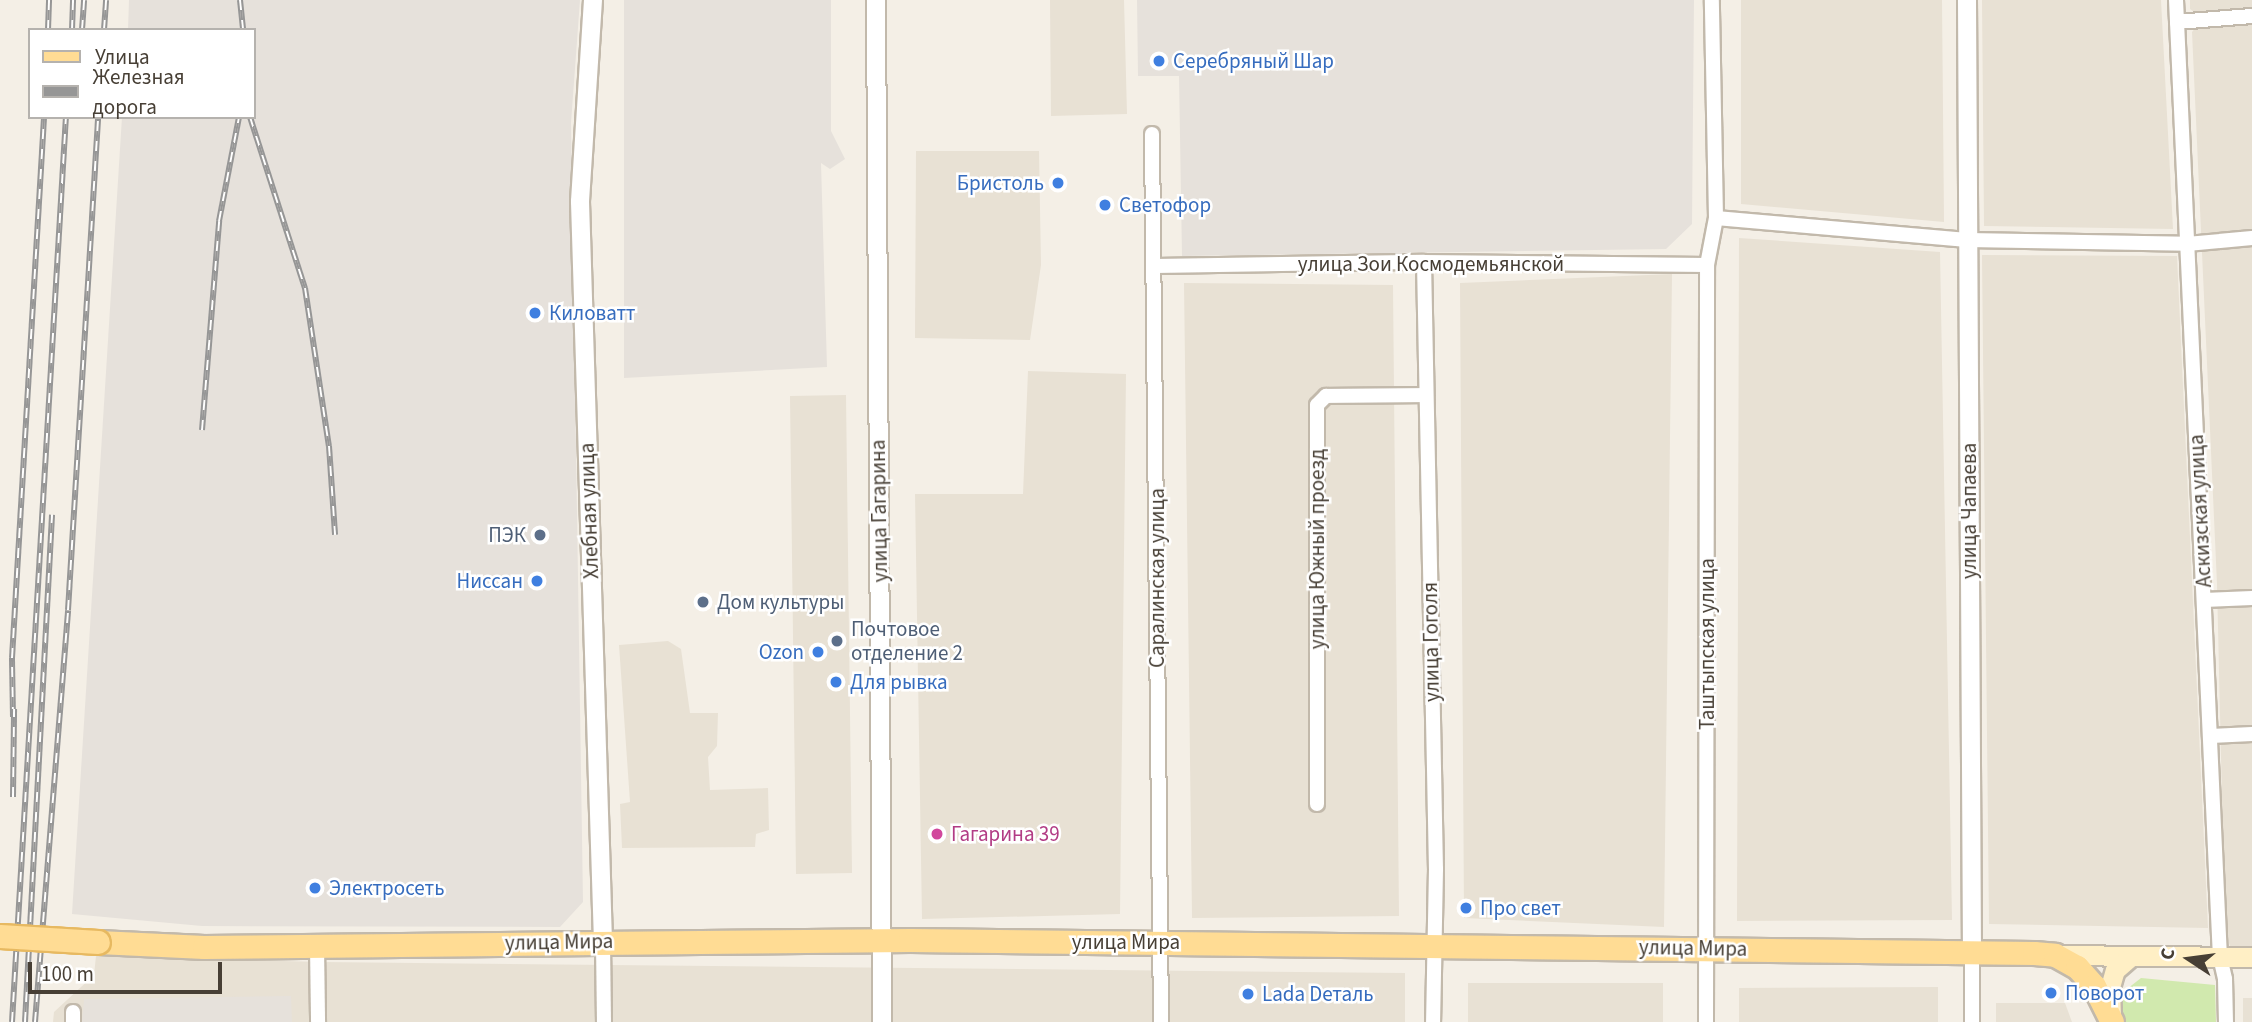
<!DOCTYPE html>
<meta charset="utf-8">
<style>
body{margin:0}
#map{position:relative;width:2252px;height:1022px;overflow:hidden;background:#f4efe6;font-family:"Source Sans 3",sans-serif}
div>[style]{position:absolute}
.residential>*{inset:0;background:#e8e1d4}
.industrial>*{inset:0;background:#e6e1db}
.green>*{inset:0;background:#d1e9ae}
.roads{filter:drop-shadow(2px 0 #c2b9ab) drop-shadow(-2px 0 #c2b9ab) drop-shadow(0 2px #c2b9ab) drop-shadow(0 -2px #c2b9ab)}
.minor>*{height:14px;margin:-7px;padding:0 7px;transform-origin:7px;border-radius:7px;background:#fff}
.tertiary>*{height:18px;margin:-9px;padding:0 9px;transform-origin:9px;border-radius:9px;background:#fff}
.secondary>*{height:19px;margin:-9.5px;padding:0 9.5px;transform-origin:9.5px;border-radius:9.5px;background:#ffefc5}
.primary>*{height:23px;margin:-11.5px;padding:0 11.5px;transform-origin:11.5px;border-radius:11.5px;background:#ffdc94}
.rail>*{height:6px;margin-top:-3px;transform-origin:0;background:repeating-linear-gradient(90deg,#fff 0 10px,#969696 0 20px);box-sizing:border-box;border-block:2px solid #969696}
.bridges{filter:drop-shadow(2px 0 #e7b961) drop-shadow(-2px 0 #e7b961) drop-shadow(0 2px #e7b961) drop-shadow(0 -2px #e7b961)}
.primary-bridge>*{height:23px;margin:-11.5px;padding:0 11.5px;transform-origin:11.5px;border-radius:11.5px;background:#ffdc94}
.dots>*{width:19px;height:19px;translate:-50% -50%;box-sizing:border-box;border:4px solid #fff;border-radius:50%}
span{translate:-50% -50%;white-space:nowrap;text-align:center;line-height:1.15;-webkit-text-stroke:5px #fff;paint-order:stroke}
.shop-label{font-size:21px;color:#366cbe}
.left{translate:0 -50%;text-align:left}
.right{translate:-100% -50%;text-align:right}
.street-label{font-size:21px;color:#473f35}
.service-label{font-size:21px;color:#4e5e75}
.hotel-label{font-size:21px;color:#b23c85}
.legend{position:absolute;left:28px;top:28px;width:228px;height:91px;box-sizing:border-box;background:#fff;border:2px solid #b5b2ae;margin:0;padding:9px 12px;list-style:none;font-size:21px;color:#473f35}
.legend li{display:flex;align-items:center;gap:14px;height:35px}
.legend b{width:35px;border:2px solid #b5b2ae}
.north{position:absolute;left:2154px;top:924px;width:70px;height:70px;-webkit-text-stroke:5px #fff;paint-order:stroke;rotate:283deg;font-size:19px;font-weight:700;line-height:28px;text-align:center;color:#473f35}
.north::after{content:'';display:block;margin:auto;width:24px;height:32px;background:#473f35;clip-path:polygon(50% 0,100% 100%,50% 72%,0 100%)}
.scale{position:absolute;left:28px;top:962px;width:194px;height:32px;box-sizing:border-box;border:4px solid #473f35;border-top:0;padding-left:9px;font-size:21px;line-height:24px;white-space:nowrap;color:#473f35;-webkit-text-stroke:5px #fff;paint-order:stroke}
</style>
<div id="map">
<div class="residential">
<i style="clip-path:polygon(1050px 0,1124px 0,1127px 114px,1051px 116px)"></i>
<i style="clip-path:polygon(1741px 0,1942px 0,1944px 222px,1741px 204px)"></i>
<i style="clip-path:polygon(1982px 0,2161px 0,2173px 229px,1984px 226px)"></i>
<i style="clip-path:polygon(2190px 0,2252px 0,2252px 7px,2194px 12px,2190px 9px)"></i>
<i style="clip-path:polygon(2252px 21px,2252px 946px,2242px 947px,2230px 946px,2225px 931px,2217px 584px,2192px 32px,2198px 25px)"></i>
<i style="clip-path:polygon(916px 151px,1039px 151px,1041px 265px,1030px 340px,915px 338px)"></i>
<i style="clip-path:polygon(1739px 238px,1940px 252px,1952px 920px,1737px 921px)"></i>
<i style="clip-path:polygon(1982px 255px,2177px 256px,2208px 928px,1989px 924px)"></i>
<i style="clip-path:polygon(1672px 274px,1664px 927px,1464px 918px,1460px 283px)"></i>
<i style="clip-path:polygon(1184px 283px,1393px 285px,1399px 916px,1192px 918px)"></i>
<i style="clip-path:polygon(1028px 371px,1126px 374px,1120px 914px,922px 919px,915px 494px,1023px 494px)"></i>
<i style="clip-path:polygon(846px 395px,852px 873px,796px 874px,790px 396px)"></i>
<i style="clip-path:polygon(668px 641px,681px 649px,690px 713px,718px 713px,717px 746px,708px 757px,710px 790px,768px 788px,769px 830px,756px 834px,755px 847px,622px 848px,620px 804px,630px 802px,619px 645px)"></i>
<i style="clip-path:polygon(96px 956px,322px 962px,1405px 973px,1405px 1022px,53px 1022px,54px 1012px,94px 975px)"></i>
<i style="clip-path:polygon(1468px 983px,1663px 983px,1663px 1022px,1468px 1022px)"></i>
<i style="clip-path:polygon(1938px 987px,1938px 1022px,1739px 1022px,1739px 988px)"></i>
<i style="clip-path:polygon(2243px 998px,2252px 998px,2252px 1022px,2243px 1022px)"></i>
<i style="clip-path:polygon(1996px 1003px,2065px 1003px,2072px 1022px,1996px 1022px)"></i>
</div>
<div class="industrial">
<i style="clip-path:polygon(129px 0,580px 0,571px 123px,583px 902px,560px 927px,202px 926px,72px 914px,122px 117px,254px 117px,254px 30px,128px 30px)"></i>
<i style="clip-path:polygon(624px 0,831px 0,831px 131px,845px 159px,830px 169px,821px 163px,827px 367px,624px 378px)"></i>
<i style="clip-path:polygon(1137px 0,1694px 0,1692px 224px,1666px 249px,1182px 256px,1179px 76px,1138px 76px)"></i>
<i style="clip-path:polygon(291px 996px,292px 1022px,82px 1022px,84px 999px)"></i>
</div>
<div class="green">
<i style="clip-path:polygon(2141px 978px,2215px 985px,2216px 1022px,2125px 1022px,2120px 1009px,2127px 989px)"></i>
</div>
<div class="roads">
<div class="minor">
<i style="left:2176px;top:0;width:958px;rotate:87.37deg"></i>
<i style="left:2220px;top:957px;width:23px;rotate:77deg"></i>
<i style="left:2225px;top:979px;width:43px;rotate:88.7deg"></i>
<i style="left:2177px;top:22px;width:75px;rotate:-4.6deg"></i>
<i style="left:1152px;top:134px;width:888px;rotate:89.42deg"></i>
<i style="left:1716px;top:218px;width:252px;rotate:5deg"></i>
<i style="left:1967px;top:240px;width:220px;rotate:1deg"></i>
<i style="left:2187px;top:244px;width:65px;rotate:-5.3deg"></i>
<i style="left:1424px;top:262px;width:607px;rotate:88.87deg"></i>
<i style="left:1436px;top:869px;width:153px;rotate:91.1deg"></i>
<i style="left:1155px;top:266px;width:269px;rotate:-0.9deg"></i>
<i style="left:1424px;top:262px;width:283px;rotate:0.6deg"></i>
<i style="left:2204px;top:600px;width:48px;rotate:-2.4deg"></i>
<i style="left:2211px;top:736px;width:41px;rotate:-2.8deg"></i>
<i style="left:1317px;top:804px;width:399px;rotate:-90deg"></i>
<i style="left:1317px;top:405px;width:13px;rotate:-45deg"></i>
<i style="left:1326px;top:396px;width:99px;rotate:-0.6deg"></i>
<i style="left:603px;top:942px;width:80px;rotate:89.3deg"></i>
<i style="left:317px;top:946px;width:76px;rotate:89.2deg"></i>
<i style="left:73px;top:1022px;width:10px;rotate:-90deg"></i>
<i style="left:1706px;top:1022px;width:757px;rotate:-89.92deg"></i>
<i style="left:1707px;top:265px;width:48px;rotate:-79.2deg"></i>
<i style="left:1716px;top:218px;width:218px;rotate:-91.1deg"></i>
<i style="left:1972px;top:1022px;width:70px;rotate:-90deg"></i>
</div>
<div class="tertiary">
<i style="left:593px;top:0;width:202px;rotate:93.7deg"></i>
<i style="left:580px;top:202px;width:740px;rotate:88.22deg"></i>
<i style="left:876px;top:0;width:1022px;rotate:89.66deg"></i>
<i style="left:1967px;top:0;width:952px;rotate:89.7deg"></i>
</div>
<div class="secondary">
<i style="left:2055px;top:955px;width:197px;rotate:0.6deg"></i>
<i style="left:2111px;top:1017px;width:30px;rotate:-92deg"></i>
<i style="left:2110px;top:987px;width:18px;rotate:-74deg"></i>
<i style="left:2115px;top:970px;width:21px;rotate:-41deg"></i>
</div>
<div class="primary">
<i style="left:98px;top:942px;width:106px;rotate:2.7deg"></i>
<i style="left:204px;top:947px;width:706px;rotate:-0.57deg"></i>
<i style="left:910px;top:940px;width:1124px;rotate:0.66deg"></i>
<i style="left:2034px;top:953px;width:21px;rotate:5deg"></i>
<i style="left:2055px;top:955px;width:25px;rotate:29deg"></i>
<i style="left:2077px;top:967px;width:25px;rotate:48deg"></i>
<i style="left:2094px;top:986px;width:40px;rotate:63.4deg"></i>
</div>
</div>
<div class="rail">
<i style="left:240px;top:0;width:30px;rotate:84deg"></i>
<i style="left:48px;top:30px;width:30px;rotate:-88deg"></i>
<i style="left:72px;top:30px;width:30px;rotate:-88deg"></i>
<i style="left:82px;top:30px;width:30px;rotate:-86deg"></i>
<i style="left:104px;top:30px;width:30px;rotate:-86deg"></i>
<i style="left:250px;top:117px;width:180px;rotate:72.2deg"></i>
<i style="left:305px;top:288px;width:160px;rotate:81.4deg"></i>
<i style="left:329px;top:446px;width:89px;rotate:86.1deg"></i>
<i style="left:202px;top:430px;width:210px;rotate:-85.3deg"></i>
<i style="left:219px;top:221px;width:106px;rotate:-79.1deg"></i>
<i style="left:13px;top:717px;width:59px;rotate:-91deg"></i>
<i style="left:12px;top:658px;width:542px;rotate:-86.61deg"></i>
<i style="left:13px;top:797px;width:88px;rotate:-89.3deg"></i>
<i style="left:12px;top:1022px;width:907px;rotate:-86.59deg"></i>
<i style="left:25px;top:1022px;width:508px;rotate:-86.95deg"></i>
<i style="left:35px;top:1022px;width:413px;rotate:-85.4deg"></i>
<i style="left:68px;top:610px;width:494px;rotate:-86.5deg"></i>
</div>
<div class="bridges">
<div class="primary-bridge">
<i style="left:0;top:936px;width:98px;rotate:3.5deg"></i>
</div>
</div>
<div class="dots">
<i style="left:1159px;top:61px;background:#3f7fe0"></i>
<i style="left:1058px;top:183px;background:#3f7fe0"></i>
<i style="left:1105px;top:205px;background:#3f7fe0"></i>
<i style="left:535px;top:313px;background:#3f7fe0"></i>
<i style="left:540px;top:535px;background:#5c6f8a"></i>
<i style="left:537px;top:581px;background:#3f7fe0"></i>
<i style="left:703px;top:602px;background:#5c6f8a"></i>
<i style="left:837px;top:641px;background:#5c6f8a"></i>
<i style="left:818px;top:652px;background:#3f7fe0"></i>
<i style="left:836px;top:682px;background:#3f7fe0"></i>
<i style="left:937px;top:834px;background:#d1479c"></i>
<i style="left:315px;top:888px;background:#3f7fe0"></i>
<i style="left:1466px;top:908px;background:#3f7fe0"></i>
<i style="left:2051px;top:993px;background:#3f7fe0"></i>
<i style="left:1248px;top:994px;background:#3f7fe0"></i>
</div>
<div class="shop-label">
<span class="left" style="left:1173px;top:61px">Серебряный Шар</span>
<span class="right" style="left:1044px;top:183px">Бристоль</span>
<span class="left" style="left:1119px;top:205px">Светофор</span>
<span class="left" style="left:549px;top:313px">Киловатт</span>
<span class="right" style="left:523px;top:581px">Ниссан</span>
<span class="right" style="left:804px;top:652px">Ozon</span>
<span class="left" style="left:850px;top:682px">Для рывка</span>
<span class="left" style="left:329px;top:888px">Электросеть</span>
<span class="left" style="left:1480px;top:908px">Про свет</span>
<span class="left" style="left:2065px;top:993px">Поворот</span>
<span class="left" style="left:1262px;top:994px">Lada Dеталь</span>
</div>
<div class="street-label">
<span style="left:1431px;top:264px">улица Зои Космодемьянской</span>
<span style="left:589px;top:511px;rotate:-92deg">Хлебная улица</span>
<span style="left:879px;top:511px;rotate:-91deg">улица Гагарина</span>
<span style="left:1969px;top:511px;rotate:-90deg">улица Чапаева</span>
<span style="left:2200px;top:511px;rotate:-93deg">Аскизская улица</span>
<span style="left:1317px;top:549px;rotate:-90deg">улица Южный проезд</span>
<span style="left:1157px;top:578px;rotate:-90deg">Саралинская улица</span>
<span style="left:1431px;top:642px;rotate:-91deg">улица Гоголя</span>
<span style="left:1707px;top:644px;rotate:-90deg">Таштыпская улица</span>
<span style="left:559px;top:942px;rotate:-1deg">улица Мира</span>
<span style="left:1126px;top:942px">улица Мира</span>
<span style="left:1693px;top:948px;rotate:1deg">улица Мира</span>
</div>
<div class="service-label">
<span class="right" style="left:526px;top:535px">ПЭК</span>
<span class="left" style="left:717px;top:602px">Дом культуры</span>
<span class="left" style="left:851px;top:641px">Почтовое<br>отделение 2</span>
</div>
<div class="hotel-label">
<span class="left" style="left:951px;top:834px">Гагарина 39</span>
</div>
<ul class="legend">
<li><b style="height:9px;background:#ffdc94"></b>Улица</li>
<li><b style="height:9px;background:#969696"></b>Железная дорога</li>
</ul>
<div class="north">С</div>
<div class="scale">100 m</div>
</div>
